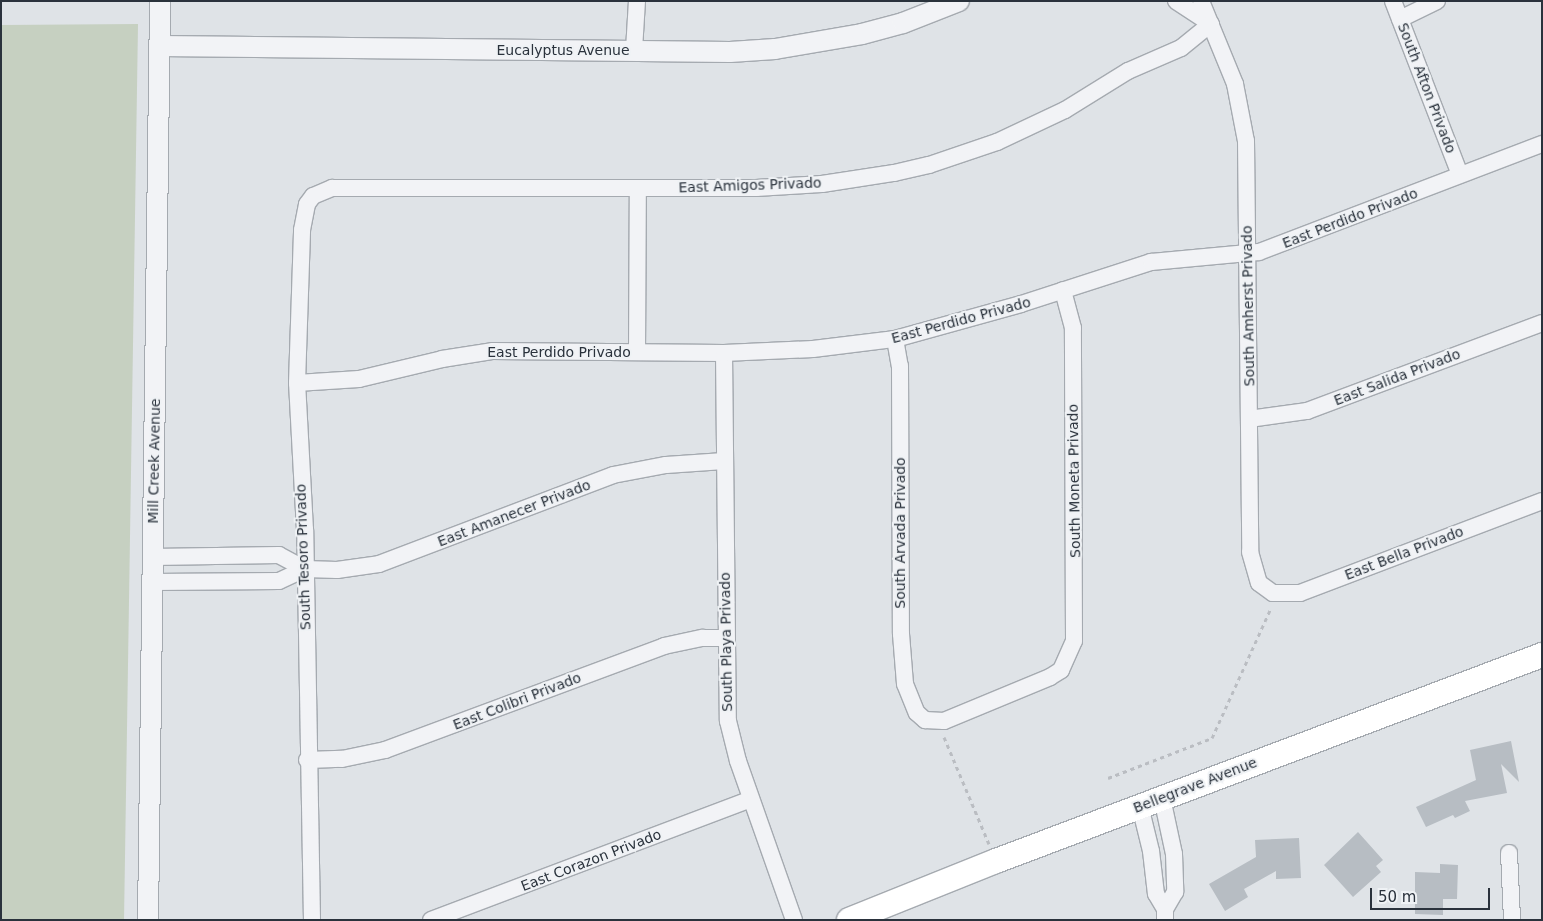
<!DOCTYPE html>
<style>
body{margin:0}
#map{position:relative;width:1543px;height:921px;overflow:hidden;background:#dfe3e7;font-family:"DejaVu Sans",sans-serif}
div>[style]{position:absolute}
.green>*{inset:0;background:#c6d0c1}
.building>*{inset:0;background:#b7bdc3}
.path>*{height:3px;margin-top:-1.5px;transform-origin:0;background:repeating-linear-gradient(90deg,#babdc2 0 4px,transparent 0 8px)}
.roads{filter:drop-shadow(1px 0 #a5aab0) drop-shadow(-1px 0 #a5aab0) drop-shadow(0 1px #a5aab0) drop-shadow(0 -1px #a5aab0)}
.minor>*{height:16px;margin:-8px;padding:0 8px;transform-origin:8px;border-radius:8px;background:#f2f3f6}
.tertiary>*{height:20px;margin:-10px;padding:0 10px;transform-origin:10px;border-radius:10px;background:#f2f3f6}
.secondary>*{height:24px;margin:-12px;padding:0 12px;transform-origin:12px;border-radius:12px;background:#fff}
span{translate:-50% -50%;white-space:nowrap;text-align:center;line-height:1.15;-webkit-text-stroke:4px #eff2f5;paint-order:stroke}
.street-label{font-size:14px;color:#2a323c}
.frame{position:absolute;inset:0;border:2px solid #2a323c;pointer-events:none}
.scale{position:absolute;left:1370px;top:888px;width:120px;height:22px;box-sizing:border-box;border:2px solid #2a323c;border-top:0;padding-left:6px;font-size:15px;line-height:18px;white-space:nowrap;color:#2a323c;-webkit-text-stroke:4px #eff2f5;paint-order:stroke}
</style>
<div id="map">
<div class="green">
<i style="clip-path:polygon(138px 24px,124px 920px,1px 920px,1px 25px)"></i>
</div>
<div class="building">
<i style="clip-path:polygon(1511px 741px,1519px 782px,1501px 764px,1507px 793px,1465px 801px,1470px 811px,1455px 818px,1453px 815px,1426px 827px,1416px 807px,1476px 780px,1470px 750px)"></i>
<i style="clip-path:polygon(1358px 832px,1383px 860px,1376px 866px,1381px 872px,1353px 897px,1324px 865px)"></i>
<i style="clip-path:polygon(1299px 838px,1301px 878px,1276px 879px,1276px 871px,1244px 889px,1248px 897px,1225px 911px,1209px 884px,1256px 857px,1255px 840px)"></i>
<i style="clip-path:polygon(1440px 864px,1458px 865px,1457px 899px,1443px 899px,1443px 915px,1415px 914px,1415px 872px,1440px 873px)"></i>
</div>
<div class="path">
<i style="left:944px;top:737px;width:116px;rotate:67.2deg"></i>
<i style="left:1108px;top:778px;width:111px;rotate:-21deg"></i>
<i style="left:1212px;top:738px;width:143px;rotate:-65.6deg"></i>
</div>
<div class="roads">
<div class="minor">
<i style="left:1176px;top:1px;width:42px;rotate:33.3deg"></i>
<i style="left:1201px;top:1px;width:90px;rotate:67.7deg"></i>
<i style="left:1235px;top:84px;width:58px;rotate:79.1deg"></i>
<i style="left:1246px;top:141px;width:411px;rotate:89.4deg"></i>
<i style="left:1250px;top:552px;width:32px;rotate:74deg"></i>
<i style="left:1259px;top:583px;width:17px;rotate:36deg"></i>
<i style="left:1273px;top:593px;width:27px"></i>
<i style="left:1300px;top:593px;width:259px;rotate:-20.8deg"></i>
<i style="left:1393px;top:1px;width:186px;rotate:68.9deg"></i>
<i style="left:1400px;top:19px;width:41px;rotate:-25.9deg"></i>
<i style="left:634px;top:50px;width:49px;rotate:-86.5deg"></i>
<i style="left:895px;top:339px;width:27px;rotate:80deg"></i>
<i style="left:900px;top:366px;width:268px;rotate:89.8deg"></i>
<i style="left:901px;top:634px;width:50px;rotate:85.4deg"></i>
<i style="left:905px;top:684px;width:31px;rotate:68deg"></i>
<i style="left:917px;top:713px;width:11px;rotate:41deg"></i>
<i style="left:925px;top:720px;width:19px;rotate:3deg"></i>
<i style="left:944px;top:721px;width:115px;rotate:-22.5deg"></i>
<i style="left:1050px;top:677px;width:13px;rotate:-32deg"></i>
<i style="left:1061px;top:670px;width:32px;rotate:-66deg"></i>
<i style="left:1074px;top:641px;width:313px;rotate:-90.2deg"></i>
<i style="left:1073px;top:328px;width:39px;rotate:-105deg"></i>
<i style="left:637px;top:352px;width:164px;rotate:-89.7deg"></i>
<i style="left:724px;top:353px;width:368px;rotate:89.4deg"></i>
<i style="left:728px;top:721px;width:41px;rotate:76deg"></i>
<i style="left:738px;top:761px;width:169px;rotate:70.6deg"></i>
<i style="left:297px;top:383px;width:62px;rotate:-3.7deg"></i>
<i style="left:359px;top:379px;width:85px;rotate:-13.5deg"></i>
<i style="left:442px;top:359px;width:52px;rotate:-8.9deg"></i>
<i style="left:493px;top:351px;width:231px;rotate:0.5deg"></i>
<i style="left:724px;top:353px;width:89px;rotate:-2.6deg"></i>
<i style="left:813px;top:349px;width:83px;rotate:-7deg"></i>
<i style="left:895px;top:339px;width:131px;rotate:-15.5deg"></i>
<i style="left:1021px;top:304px;width:137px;rotate:-17.9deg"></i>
<i style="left:1151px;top:262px;width:108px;rotate:-5.3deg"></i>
<i style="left:1259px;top:252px;width:303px;rotate:-20.9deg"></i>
<i style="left:1249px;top:419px;width:59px;rotate:-7.9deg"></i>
<i style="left:1307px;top:411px;width:251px;rotate:-20.5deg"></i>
<i style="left:305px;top:569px;width:32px;rotate:2deg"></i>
<i style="left:337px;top:570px;width:42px;rotate:-8.1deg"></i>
<i style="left:379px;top:564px;width:250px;rotate:-20.8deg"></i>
<i style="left:613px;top:475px;width:54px;rotate:-10.7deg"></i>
<i style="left:666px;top:465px;width:58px;rotate:-3.9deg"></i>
<i style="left:153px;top:582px;width:126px;rotate:-0.5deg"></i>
<i style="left:279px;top:581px;width:29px;rotate:-25deg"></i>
<i style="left:305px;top:569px;width:30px;rotate:-152deg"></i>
<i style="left:279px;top:555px;width:126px;rotate:179.1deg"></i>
<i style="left:307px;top:760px;width:35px;rotate:-2deg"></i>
<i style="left:342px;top:759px;width:44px;rotate:-11.8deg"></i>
<i style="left:385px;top:750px;width:298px;rotate:-20.4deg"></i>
<i style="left:664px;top:646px;width:40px;rotate:-12deg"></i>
<i style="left:703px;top:638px;width:22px"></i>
<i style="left:1162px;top:798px;width:57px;rotate:77.9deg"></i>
<i style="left:1174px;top:854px;width:38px;rotate:88deg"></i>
<i style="left:1175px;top:892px;width:20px;rotate:120deg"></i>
<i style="left:1140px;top:806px;width:46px;rotate:76.3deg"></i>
<i style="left:1151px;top:851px;width:43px;rotate:83.4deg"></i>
<i style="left:1156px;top:894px;width:17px;rotate:59deg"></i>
<i style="left:1165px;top:909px;width:11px;rotate:90deg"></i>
<i style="left:1509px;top:853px;width:67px;rotate:87.4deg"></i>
<i style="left:312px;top:920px;width:390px;rotate:-91deg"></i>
<i style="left:305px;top:530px;width:147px;rotate:-93.1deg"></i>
<i style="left:297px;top:383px;width:153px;rotate:-88.1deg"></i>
<i style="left:302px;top:230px;width:26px;rotate:-79deg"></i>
<i style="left:307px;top:204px;width:10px;rotate:-53deg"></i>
<i style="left:313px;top:196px;width:21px;rotate:-23deg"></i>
<i style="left:332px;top:188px;width:424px"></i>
<i style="left:756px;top:188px;width:66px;rotate:-3.5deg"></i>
<i style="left:822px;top:184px;width:73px;rotate:-8.7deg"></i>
<i style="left:894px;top:173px;width:36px;rotate:-13deg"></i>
<i style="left:929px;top:165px;width:72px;rotate:-18.7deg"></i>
<i style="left:997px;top:142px;width:75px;rotate:-25.2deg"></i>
<i style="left:1065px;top:110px;width:74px;rotate:-31.8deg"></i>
<i style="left:1128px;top:71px;width:58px;rotate:-23.5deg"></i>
<i style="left:1181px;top:48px;width:38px;rotate:-39deg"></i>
<i style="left:431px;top:920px;width:342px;rotate:-20.7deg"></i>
</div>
<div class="tertiary">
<i style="left:160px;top:46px;width:570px;rotate:0.6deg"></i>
<i style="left:730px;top:52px;width:45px;rotate:-3.8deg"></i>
<i style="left:775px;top:49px;width:88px;rotate:-9.8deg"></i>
<i style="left:862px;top:34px;width:42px;rotate:-15deg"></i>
<i style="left:903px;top:23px;width:60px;rotate:-21.4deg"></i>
<i style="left:148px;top:920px;width:919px;rotate:-89.25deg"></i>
</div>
<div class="secondary">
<i style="left:849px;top:920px;width:158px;rotate:-21.9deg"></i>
<i style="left:996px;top:861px;width:584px;rotate:-20.67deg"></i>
</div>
</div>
<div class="street-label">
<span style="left:563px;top:50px">Eucalyptus Avenue</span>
<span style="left:1427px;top:88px;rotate:69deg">South Afton Privado</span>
<span style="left:750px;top:185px;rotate:-2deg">East Amigos Privado</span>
<span style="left:1350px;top:218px;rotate:-21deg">East Perdido Privado</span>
<span style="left:1248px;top:306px;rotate:-91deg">South Amherst Privado</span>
<span style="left:961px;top:320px;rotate:-15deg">East Perdido Privado</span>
<span style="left:559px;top:352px">East Perdido Privado</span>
<span style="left:1397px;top:377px;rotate:-21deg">East Salida Privado</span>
<span style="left:154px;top:461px;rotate:-89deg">Mill Creek Avenue</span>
<span style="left:1074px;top:481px;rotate:-91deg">South Moneta Privado</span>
<span style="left:514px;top:513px;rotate:-21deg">East Amanecer Privado</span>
<span style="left:900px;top:533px;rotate:-90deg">South Arvada Privado</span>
<span style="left:1404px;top:553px;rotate:-21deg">East Bella Privado</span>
<span style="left:303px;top:557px;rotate:-92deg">South Tesoro Privado</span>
<span style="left:726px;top:642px;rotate:-91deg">South Playa Privado</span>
<span style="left:517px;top:701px;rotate:-21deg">East Colibri Privado</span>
<span style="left:1195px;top:785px;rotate:-21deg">Bellegrave Avenue</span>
<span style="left:591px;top:860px;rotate:-21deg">East Corazon Privado</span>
</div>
<div class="frame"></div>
<div class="scale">50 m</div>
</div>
